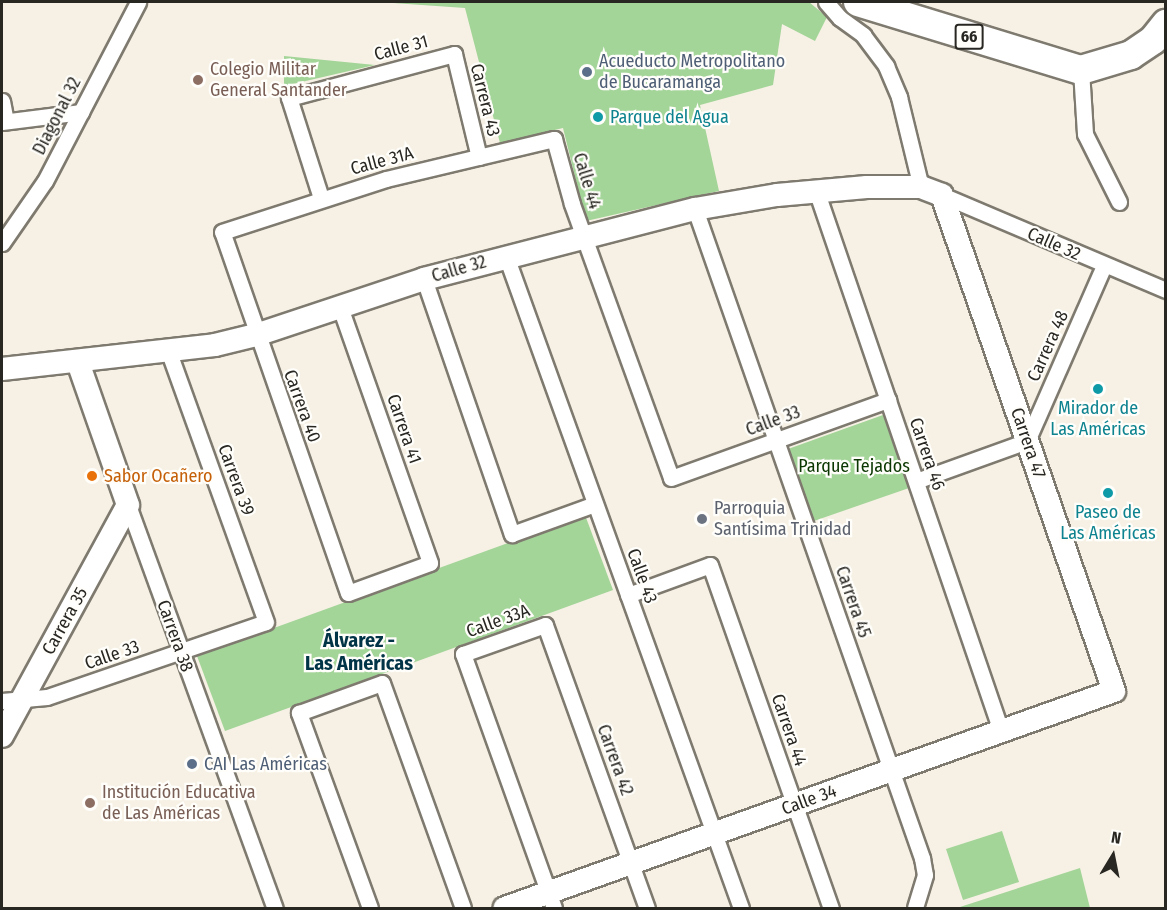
<!DOCTYPE html>
<meta charset="utf-8">
<style>
body{margin:0}
#map{position:relative;width:1167px;height:910px;overflow:hidden;background:#f6f1e4;font-family:"Fira Sans Condensed",sans-serif}
div>[style]{position:absolute}
.green>*{inset:0;background:#a3d498}
.roads{filter:drop-shadow(2px 0 #7f7a6f) drop-shadow(-2px 0 #7f7a6f) drop-shadow(0 2px #7f7a6f) drop-shadow(0 -2px #7f7a6f)}
.street>*{height:15px;margin:-7.5px;padding:0 7.5px;transform-origin:7.5px;border-radius:7.5px;background:#fff}
.secondary>*{height:22px;margin:-11px;padding:0 11px;transform-origin:11px;border-radius:11px;background:#fff}
.highway>*{height:28px;margin:-14px;padding:0 14px;transform-origin:14px;border-radius:14px;background:#fff}
.dots>*{width:16px;height:16px;translate:-50% -50%;box-sizing:border-box;border:3px solid #fffefb;border-radius:50%}
span{translate:-50% -50%;white-space:nowrap;text-align:center;line-height:1.15;-webkit-text-stroke:4.5px #fffefb;paint-order:stroke}
.shield-label span{padding:2px 4px;background:#fffefb;border:2px solid;border-radius:4px;-webkit-text-stroke-width:0}
.shield-label{font-size:16px;color:#292722;font-weight:700}
.street-label{font-size:18px;color:#292722}
.service-label{font-size:18px;color:#4e5e75}
.left{translate:0 -50%;text-align:left}
.education-label{font-size:18px;color:#785e54}
.culture-label{font-size:18px;color:#0d838f}
.park-label{font-size:18px;color:#0b3700}
.food-label{font-size:18px;color:#c56008}
.worship-label{font-size:18px;color:#5b616d}
.neighbourhood-label{font-size:20px;color:#003446;font-weight:700}
.frame{position:absolute;inset:0;border:3px solid #292722;pointer-events:none}
.north{position:absolute;left:1083px;top:826px;width:60px;height:60px;-webkit-text-stroke:4px #fffefb;paint-order:stroke;rotate:10deg;font-size:16px;font-weight:700;line-height:24px;text-align:center;color:#292722}
.north::after{content:'';display:block;margin:auto;width:21px;height:27px;background:#292722;clip-path:polygon(50% 0,100% 100%,50% 72%,0 100%)}
</style>
<div id="map">
<div class="green">
<i style="clip-path:polygon(379px 2px,809px 2px,827px 17px,815px 41px,782px 24px,773px 85px,700px 105px,719px 191px,586px 221px,563px 128px,500px 143px,465px 8px)"></i>
<i style="clip-path:polygon(284px 56px,375px 65px,284px 86px)"></i>
<i style="clip-path:polygon(883px 415px,909px 488px,814px 521px,788px 449px)"></i>
<i style="clip-path:polygon(585px 515px,613px 590px,225px 731px,197px 656px)"></i>
<i style="clip-path:polygon(1002px 831px,1019px 882px,963px 900px,946px 849px)"></i>
<i style="clip-path:polygon(1080px 868px,1090px 908px,959px 908px,960px 907px)"></i>
</div>
<div class="roads">
<div class="street">
<i style="left:826px;top:2px;width:21px;rotate:49deg"></i>
<i style="left:840px;top:18px;width:29px;rotate:36deg"></i>
<i style="left:863px;top:35px;width:39px;rotate:53deg"></i>
<i style="left:886px;top:66px;width:34px;rotate:67deg"></i>
<i style="left:899px;top:97px;width:93px;rotate:76.3deg"></i>
<i style="left:1081px;top:70px;width:64px;rotate:86.4deg"></i>
<i style="left:1085px;top:134px;width:76px;rotate:63.4deg"></i>
<i style="left:2px;top:101px;width:20px;rotate:79deg"></i>
<i style="left:2px;top:122px;width:80px;rotate:-7.2deg"></i>
<i style="left:816px;top:190px;width:572px;rotate:71.12deg"></i>
<i style="left:942px;top:195px;width:243px;rotate:23deg"></i>
<i style="left:321px;top:198px;width:105px;rotate:-107.7deg"></i>
<i style="left:289px;top:98px;width:171px;rotate:-14.9deg"></i>
<i style="left:454px;top:54px;width:106px;rotate:76.4deg"></i>
<i style="left:695px;top:209px;width:688px;rotate:70.72deg"></i>
<i style="left:922px;top:858px;width:17px;rotate:80deg"></i>
<i style="left:925px;top:875px;width:34px;rotate:107deg"></i>
<i style="left:2px;top:243px;width:75px;rotate:-55.3deg"></i>
<i style="left:45px;top:181px;width:202px;rotate:-62.5deg"></i>
<i style="left:506px;top:256px;width:693px;rotate:70.18deg"></i>
<i style="left:424px;top:279px;width:270px;rotate:71deg"></i>
<i style="left:512px;top:534px;width:88px;rotate:-19.9deg"></i>
<i style="left:340px;top:307px;width:271px;rotate:70.6deg"></i>
<i style="left:430px;top:563px;width:87px;rotate:159.9deg"></i>
<i style="left:348px;top:593px;width:382px;rotate:-109.2deg"></i>
<i style="left:222px;top:232px;width:172px;rotate:-17.9deg"></i>
<i style="left:386px;top:179px;width:173px;rotate:-13.4deg"></i>
<i style="left:554px;top:139px;width:67px;rotate:74.5deg"></i>
<i style="left:572px;top:204px;width:291px;rotate:70.1deg"></i>
<i style="left:671px;top:478px;width:231px;rotate:-19.8deg"></i>
<i style="left:916px;top:481px;width:118px;rotate:-19.8deg"></i>
<i style="left:1027px;top:441px;width:191px;rotate:-66.3deg"></i>
<i style="left:128px;top:505px;width:429px;rotate:70deg"></i>
<i style="left:628px;top:595px;width:87px;rotate:-20.1deg"></i>
<i style="left:710px;top:565px;width:364px;rotate:70.6deg"></i>
<i style="left:2px;top:701px;width:45px;rotate:-5.1deg"></i>
<i style="left:47px;top:697px;width:231px;rotate:-18.9deg"></i>
<i style="left:266px;top:622px;width:287px;rotate:-109.8deg"></i>
<i style="left:370px;top:908px;width:208px;rotate:-110deg"></i>
<i style="left:299px;top:713px;width:88px;rotate:-19.9deg"></i>
<i style="left:382px;top:683px;width:239px;rotate:70.2deg"></i>
<i style="left:554px;top:908px;width:270px;rotate:-109.7deg"></i>
<i style="left:463px;top:654px;width:87px;rotate:-19.5deg"></i>
<i style="left:545px;top:625px;width:301px;rotate:70.2deg"></i>
</div>
<div class="secondary">
<i style="left:2px;top:369px;width:214px;rotate:-6.4deg"></i>
<i style="left:215px;top:345px;width:42px;rotate:-13.7deg"></i>
<i style="left:256px;top:335px;width:177px;rotate:-18.4deg"></i>
<i style="left:424px;top:279px;width:280px;rotate:-14.5deg"></i>
<i style="left:695px;top:209px;width:83px;rotate:-9.7deg"></i>
<i style="left:777px;top:195px;width:90px;rotate:-5.1deg"></i>
<i style="left:867px;top:187px;width:54px"></i>
<i style="left:921px;top:187px;width:22px;rotate:21deg"></i>
<i style="left:942px;top:195px;width:525px;rotate:70.87deg"></i>
<i style="left:1114px;top:691px;width:647px;rotate:160.39deg"></i>
<i style="left:2px;top:736px;width:263px;rotate:-61.4deg"></i>
<i style="left:128px;top:505px;width:151px;rotate:-109.3deg"></i>
</div>
<div class="highway">
<i style="left:858px;top:2px;width:233px;rotate:17deg"></i>
<i style="left:1081px;top:70px;width:52px;rotate:-16.7deg"></i>
<i style="left:1131px;top:55px;width:27px;rotate:-34deg"></i>
<i style="left:1153px;top:40px;width:21px;rotate:-51deg"></i>
</div>
</div>
<div class="dots">
<i style="left:587px;top:72px;background:#5c6f8a"></i>
<i style="left:198px;top:80px;background:#8d6e63"></i>
<i style="left:598px;top:117px;background:#0f9aa8"></i>
<i style="left:1098px;top:389px;background:#0f9aa8"></i>
<i style="left:92px;top:476px;background:#e8710a"></i>
<i style="left:1108px;top:493px;background:#0f9aa8"></i>
<i style="left:702px;top:519px;background:#6b7280"></i>
<i style="left:192px;top:764px;background:#5c6f8a"></i>
<i style="left:90px;top:803px;background:#8d6e63"></i>
</div>
<div class="shield-label">
<span style="left:969px;top:37px">66</span>
</div>
<div class="street-label">
<span style="left:401px;top:48px;rotate:-15deg">Calle 31</span>
<span style="left:485px;top:100px;rotate:76deg">Carrera 43</span>
<span style="left:57px;top:116px;rotate:-63deg">Diagonal 32</span>
<span style="left:382px;top:161px;rotate:-15deg">Calle 31A</span>
<span style="left:587px;top:181px;rotate:73deg">Calle 44</span>
<span style="left:1054px;top:244px;rotate:24deg">Calle 32</span>
<span style="left:459px;top:269px;rotate:-16deg">Calle 32</span>
<span style="left:1048px;top:346px;rotate:-66deg">Carrera 48</span>
<span style="left:302px;top:406px;rotate:70deg">Carrera 40</span>
<span style="left:773px;top:421px;rotate:-20deg">Calle 33</span>
<span style="left:404px;top:429px;rotate:71deg">Carrera 41</span>
<span style="left:1028px;top:443px;rotate:71deg">Carrera 47</span>
<span style="left:927px;top:454px;rotate:71deg">Carrera 46</span>
<span style="left:236px;top:480px;rotate:70deg">Carrera 39</span>
<span style="left:642px;top:576px;rotate:70deg">Calle 43</span>
<span style="left:853px;top:602px;rotate:71deg">Carrera 45</span>
<span style="left:65px;top:621px;rotate:-61deg">Carrera 35</span>
<span style="left:498px;top:621px;rotate:-20deg">Calle 33A</span>
<span style="left:175px;top:636px;rotate:70deg">Carrera 38</span>
<span style="left:112px;top:655px;rotate:-19deg">Calle 33</span>
<span style="left:789px;top:730px;rotate:71deg">Carrera 44</span>
<span style="left:615px;top:760px;rotate:70deg">Carrera 42</span>
<span style="left:809px;top:800px;rotate:-20deg">Calle 34</span>
</div>
<div class="service-label">
<span class="left" style="left:599px;top:72px">Acueducto Metropolitano<br>de Bucaramanga</span>
<span class="left" style="left:204px;top:764px">CAI Las Américas</span>
</div>
<div class="education-label">
<span class="left" style="left:210px;top:80px">Colegio Militar<br>General Santander</span>
<span class="left" style="left:102px;top:803px">Institución Educativa<br>de Las Américas</span>
</div>
<div class="culture-label">
<span class="left" style="left:610px;top:117px">Parque del Agua</span>
<span style="left:1098px;top:419px">Mirador de<br>Las Américas</span>
<span style="left:1108px;top:523px">Paseo de<br>Las Américas</span>
</div>
<div class="park-label">
<span style="left:854px;top:466px">Parque Tejados</span>
</div>
<div class="food-label">
<span class="left" style="left:104px;top:476px">Sabor Ocañero</span>
</div>
<div class="worship-label">
<span class="left" style="left:714px;top:519px">Parroquia<br>Santísima Trinidad</span>
</div>
<div class="neighbourhood-label">
<span style="left:359px;top:652px">Álvarez -<br>Las Américas</span>
</div>
<div class="frame"></div>
<div class="north">N</div>
</div>
